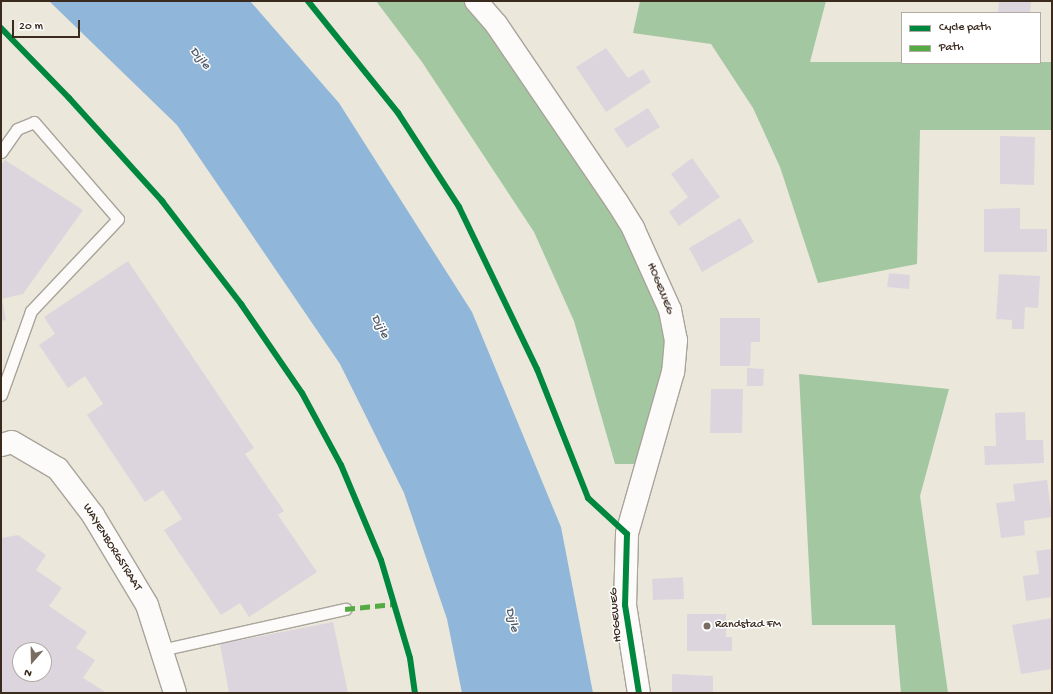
<!DOCTYPE html>
<style>
body{margin:0}
#map{position:relative;width:1053px;height:694px;overflow:hidden;background:#ebe7da;font-family:"Gochi Hand",sans-serif}
div>[style]{position:absolute}
.forest>*{inset:0;background:#a3c8a1}
.water>*{inset:0;background:#90b7d9}
.building>*{inset:0;background:#ddd5de}
.roads{filter:drop-shadow(1px 0 #a8a49b) drop-shadow(-1px 0 #a8a49b) drop-shadow(0 1px #a8a49b) drop-shadow(0 -1px #a8a49b)}
.service>*{height:11px;margin:-5.5px;padding:0 5.5px;transform-origin:5.5px;border-radius:5.5px;background:#fcfbf9}
.minor>*{height:22px;margin:-11px;padding:0 11px;transform-origin:11px;border-radius:11px;background:#fcfbf9}
.quiet>*{height:5px;margin-top:-2.5px;transform-origin:0;background:repeating-linear-gradient(90deg,#55ab43 0 10px,transparent 0 15px)}
.cycleway>*{height:6px;margin:-3px;padding:0 3px;transform-origin:3px;border-radius:3px;background:#00873e}
.dots>*{width:11px;height:11px;translate:-50% -50%;box-sizing:border-box;border:2px solid #fff;border-radius:50%}
span{translate:-50% -50%;white-space:nowrap;text-align:center;line-height:1.15;-webkit-text-stroke:3px #fff;paint-order:stroke}
.street-label{font-size:12px;color:#3b2a1e}
.poi-label{font-size:12px;color:#3b2a1e}
.left{translate:0 -50%;text-align:left}
.water-label{font-size:13px;color:#4d5a68;font-style:italic}
.frame{position:absolute;inset:0;border:2px solid #3b2a1e;pointer-events:none}
.legend{position:absolute;left:901px;top:12px;width:140px;height:52px;box-sizing:border-box;background:#fff;border:1px solid #b1aaa5;margin:0;padding:5px 7px;list-style:none;font-size:12px;color:#3b2a1e}
.legend li{display:flex;align-items:center;gap:8px;height:20px}
.legend b{width:20px;border:1px solid #b1aaa5}
.north{position:absolute;left:12px;top:642px;width:40px;height:40px;box-sizing:border-box;background:#fff;border:1px solid #b1aaa5;border-radius:50%;rotate:200deg;font-size:11px;font-weight:700;line-height:16px;text-align:center;color:#3b2a1e}
.north::after{content:'';display:block;margin:auto;width:14px;height:18px;background:#796c60;clip-path:polygon(50% 0,100% 100%,50% 72%,0 100%)}
.scale{position:absolute;left:12px;top:20px;width:68px;height:18px;box-sizing:border-box;border:2px solid #3b2a1e;border-top:0;padding-left:5px;font-size:12px;line-height:14px;white-space:nowrap;color:#3b2a1e;-webkit-text-stroke:3px #fff;paint-order:stroke}
</style>
<div id="map">
<div class="forest">
<i style="clip-path:polygon(376px 1px,467px 1px,613px 209px,656px 294px,669px 343px,640px 464px,615px 464px,574px 321px,534px 232px,422px 62px)"></i>
<i style="clip-path:polygon(640px 1px,826px 1px,810px 62px,1052px 62px,1052px 130px,920px 130px,917px 264px,818px 283px,780px 167px,753px 108px,711px 44px,633px 33px)"></i>
<i style="clip-path:polygon(799px 374px,949px 389px,920px 496px,948px 693px,901px 693px,895px 625px,812px 625px)"></i>
</div>
<div class="water">
<i style="clip-path:polygon(49px 1px,250px 1px,339px 103px,472px 312px,561px 527px,593px 693px,462px 693px,447px 619px,404px 493px,340px 364px,177px 125px)"></i>
</div>
<div class="building">
<i style="clip-path:polygon(999px 1px,1031px 2px,1030px 13px,998px 13px)"></i>
<i style="clip-path:polygon(606px 48px,628px 78px,643px 69px,651px 82px,606px 112px,576px 67px)"></i>
<i style="clip-path:polygon(648px 108px,660px 127px,627px 148px,614px 129px)"></i>
<i style="clip-path:polygon(1000px 136px,1035px 137px,1034px 185px,1000px 184px)"></i>
<i style="clip-path:polygon(692px 158px,720px 197px,679px 226px,669px 212px,688px 197px,671px 174px)"></i>
<i style="clip-path:polygon(5px 160px,83px 210px,23px 294px,1px 299px,1px 165px)"></i>
<i style="clip-path:polygon(1020px 208px,1020px 229px,1047px 229px,1047px 252px,984px 252px,984px 209px)"></i>
<i style="clip-path:polygon(740px 218px,754px 242px,702px 272px,689px 248px)"></i>
<i style="clip-path:polygon(128px 261px,254px 448px,245px 454px,284px 511px,278px 515px,317px 572px,249px 617px,240px 603px,221px 615px,164px 530px,182px 519px,163px 490px,145px 502px,87px 415px,103px 404px,85px 376px,68px 388px,39px 345px,55px 334px,44px 317px)"></i>
<i style="clip-path:polygon(889px 273px,910px 275px,909px 289px,887px 287px)"></i>
<i style="clip-path:polygon(999px 274px,1040px 276px,1038px 308px,1025px 307px,1024px 329px,1012px 329px,1012px 320px,996px 319px)"></i>
<i style="clip-path:polygon(1px 299px,2px 299px,6px 320px,1px 321px)"></i>
<i style="clip-path:polygon(720px 318px,760px 318px,760px 342px,751px 342px,750px 366px,720px 366px)"></i>
<i style="clip-path:polygon(747px 368px,764px 369px,763px 386px,747px 386px)"></i>
<i style="clip-path:polygon(711px 389px,743px 389px,742px 433px,710px 433px)"></i>
<i style="clip-path:polygon(1025px 412px,1026px 440px,1043px 440px,1044px 463px,985px 465px,984px 446px,996px 446px,995px 413px)"></i>
<i style="clip-path:polygon(1047px 480px,1052px 517px,1024px 521px,1025px 535px,1001px 538px,996px 503px,1015px 501px,1013px 484px)"></i>
<i style="clip-path:polygon(evenodd,18px 535px,46px 555px,36px 570px,62px 588px,49px 606px,87px 632px,76px 648px,95px 660px,83px 678px,107px 693px,1px 693px,1px 538px,18px 535px,20px 650px,44px 650px,44px 674px,20px 674px,20px 650px)"></i>
<i style="clip-path:polygon(1052px 549px,1052px 597px,1026px 601px,1023px 576px,1039px 574px,1036px 551px)"></i>
<i style="clip-path:polygon(683px 577px,684px 599px,653px 600px,652px 579px)"></i>
<i style="clip-path:polygon(687px 614px,726px 614px,726px 637px,732px 637px,732px 651px,687px 651px)"></i>
<i style="clip-path:polygon(1052px 618px,1052px 669px,1021px 674px,1012px 625px)"></i>
<i style="clip-path:polygon(333px 622px,348px 693px,229px 693px,220px 644px)"></i>
<i style="clip-path:polygon(672px 674px,713px 676px,713px 693px,672px 693px)"></i>
</div>
<div class="roads">
<div class="service">
<i style="left:1px;top:152px;width:28px;rotate:-55deg"></i>
<i style="left:17px;top:129px;width:18px;rotate:-22deg"></i>
<i style="left:34px;top:122px;width:128px;rotate:49.1deg"></i>
<i style="left:118px;top:219px;width:127px;rotate:133.4deg"></i>
<i style="left:31px;top:311px;width:89px;rotate:109.7deg"></i>
<i style="left:161px;top:650px;width:189px;rotate:-12.6deg"></i>
</div>
<div class="minor">
<i style="left:476px;top:1px;width:30px;rotate:49deg"></i>
<i style="left:496px;top:24px;width:215px;rotate:55.8deg"></i>
<i style="left:617px;top:202px;width:31px;rotate:58deg"></i>
<i style="left:633px;top:228px;width:90px;rotate:65.7deg"></i>
<i style="left:670px;top:310px;width:31px;rotate:79deg"></i>
<i style="left:676px;top:340px;width:32px;rotate:95deg"></i>
<i style="left:673px;top:372px;width:168px;rotate:105.9deg"></i>
<i style="left:627px;top:534px;width:71px;rotate:91.6deg"></i>
<i style="left:625px;top:605px;width:89px;rotate:81deg"></i>
<i style="left:1px;top:445px;width:11px;rotate:-15deg"></i>
<i style="left:12px;top:442px;width:53px;rotate:30.4deg"></i>
<i style="left:58px;top:469px;width:58px;rotate:52.7deg"></i>
<i style="left:93px;top:515px;width:105px;rotate:59deg"></i>
<i style="left:147px;top:605px;width:92px;rotate:72.3deg"></i>
</div>
</div>
<div class="quiet">
<i style="left:345px;top:609px;width:49px;rotate:-5.8deg"></i>
</div>
<div class="cycleway">
<i style="left:308px;top:1px;width:144px;rotate:51.2deg"></i>
<i style="left:398px;top:113px;width:112px;rotate:57deg"></i>
<i style="left:459px;top:207px;width:180px;rotate:64.3deg"></i>
<i style="left:537px;top:369px;width:139px;rotate:68.4deg"></i>
<i style="left:588px;top:498px;width:53px;rotate:42.7deg"></i>
<i style="left:627px;top:534px;width:71px;rotate:91.6deg"></i>
<i style="left:625px;top:605px;width:89px;rotate:81deg"></i>
<i style="left:1px;top:28px;width:98px;rotate:45.8deg"></i>
<i style="left:69px;top:98px;width:139px;rotate:47.9deg"></i>
<i style="left:162px;top:201px;width:130px;rotate:52.5deg"></i>
<i style="left:241px;top:304px;width:108px;rotate:55.6deg"></i>
<i style="left:302px;top:393px;width:82px;rotate:61.6deg"></i>
<i style="left:341px;top:465px;width:103px;rotate:67.2deg"></i>
<i style="left:381px;top:560px;width:102px;rotate:73.5deg"></i>
<i style="left:410px;top:658px;width:35px;rotate:82deg"></i>
</div>
<div class="dots">
<i style="left:707px;top:626px;background:#796c60"></i>
</div>
<div class="street-label">
<span style="left:659px;top:289px;rotate:68deg">HOGEWEG</span>
<span style="left:111px;top:548px;rotate:58deg">WAYENBORGSTRAAT</span>
<span style="left:617px;top:615px;rotate:-95deg">HOGEWEG</span>
</div>
<div class="poi-label">
<span class="left" style="left:715px;top:626px">Randstad FM</span>
</div>
<div class="water-label">
<span style="left:199px;top:59px;rotate:50deg">Dijle</span>
<span style="left:379px;top:327px;rotate:62deg">Dijle</span>
<span style="left:511px;top:620px;rotate:76deg">Dijle</span>
</div>
<div class="frame"></div>
<ul class="legend">
<li><b style="height:5px;background:#00873e"></b>Cycle path</li>
<li><b style="height:5px;background:#55ab43"></b>Path</li>
</ul>
<div class="north">N</div>
<div class="scale">20 m</div>
</div>
